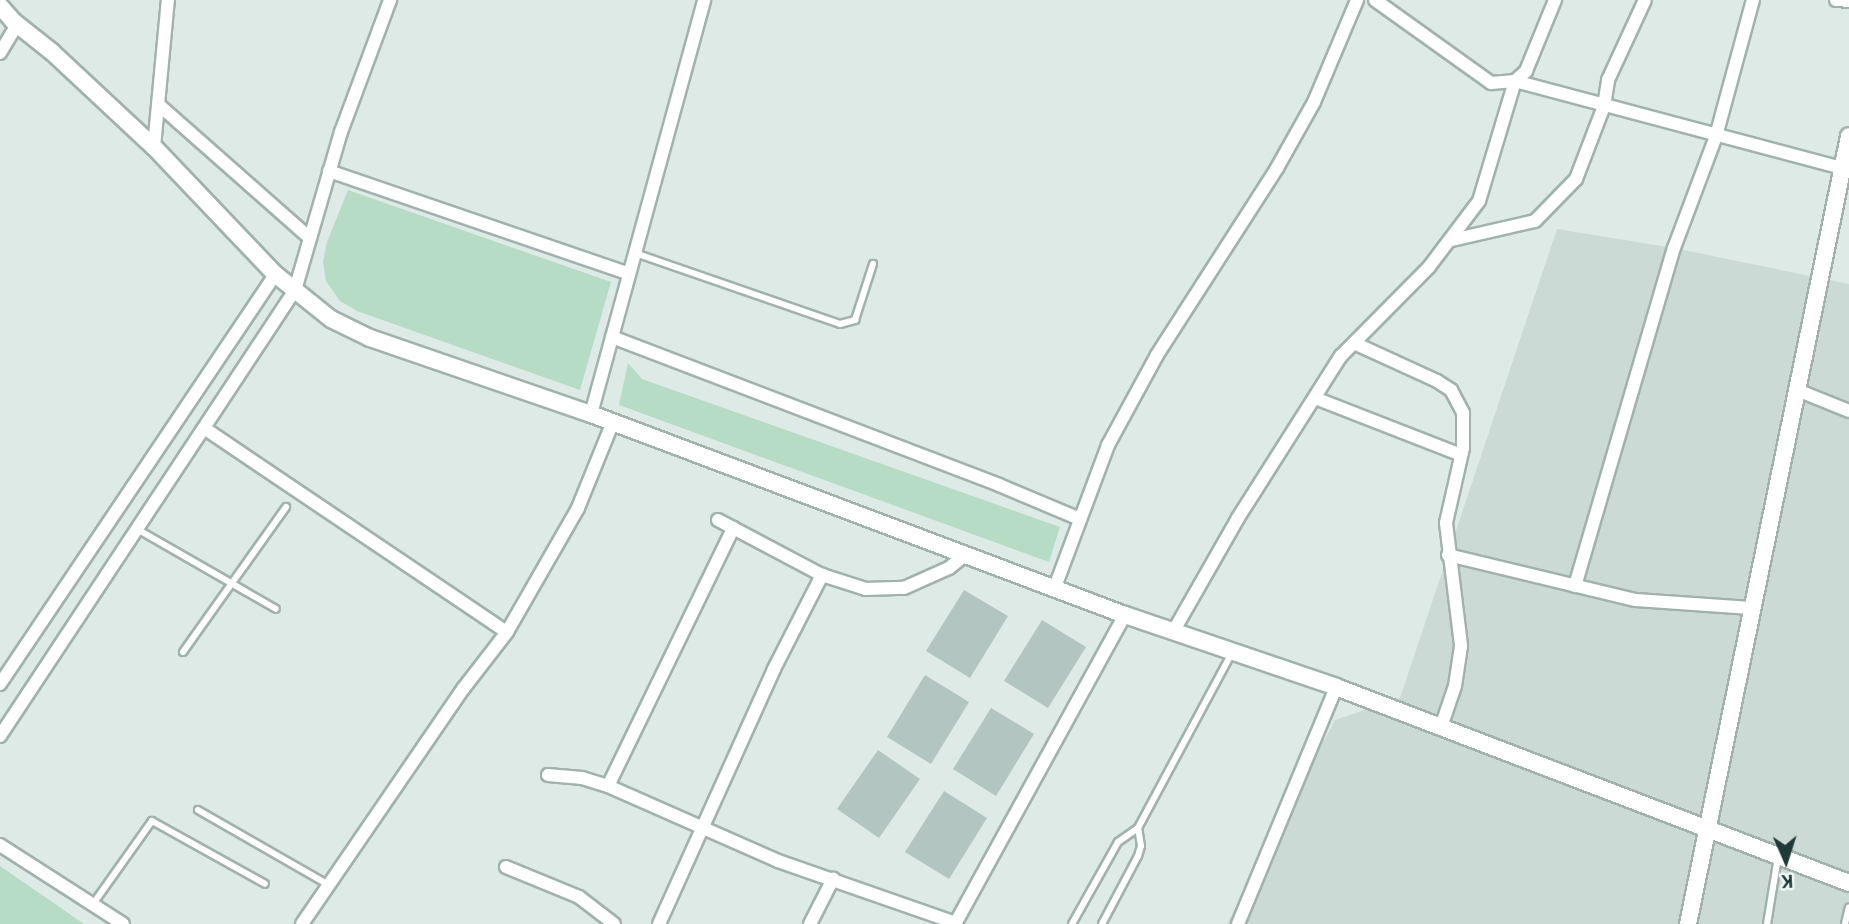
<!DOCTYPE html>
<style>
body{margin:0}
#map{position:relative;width:1849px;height:924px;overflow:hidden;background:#deeae6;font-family:Barlow,sans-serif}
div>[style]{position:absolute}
.built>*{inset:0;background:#ccdad6}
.green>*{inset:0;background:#b6dcc6}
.building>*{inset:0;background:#b3c5c0}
.roads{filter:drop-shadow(2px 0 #a1b2ae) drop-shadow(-2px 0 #a1b2ae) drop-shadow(0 2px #a1b2ae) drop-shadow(0 -2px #a1b2ae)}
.service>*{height:6px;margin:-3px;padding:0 3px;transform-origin:3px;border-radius:3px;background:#fff}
.minor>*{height:12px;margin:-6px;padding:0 6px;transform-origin:6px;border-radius:6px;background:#fff}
.tertiary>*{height:16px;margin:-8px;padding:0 8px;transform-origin:8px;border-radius:8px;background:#fff}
span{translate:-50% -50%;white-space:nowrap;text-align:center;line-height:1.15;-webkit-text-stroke:5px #eef7f4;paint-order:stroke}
.north{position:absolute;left:1751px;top:826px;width:70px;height:70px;-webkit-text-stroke:5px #eef7f4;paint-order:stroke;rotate:177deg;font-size:19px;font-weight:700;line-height:28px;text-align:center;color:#1f3a37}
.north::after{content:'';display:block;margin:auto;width:24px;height:32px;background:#1f3a37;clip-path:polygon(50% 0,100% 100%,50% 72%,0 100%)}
</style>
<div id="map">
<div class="built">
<i style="clip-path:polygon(1557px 229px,1674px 248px,1849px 284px,1849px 924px,1227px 924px,1335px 720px,1400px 698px)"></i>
</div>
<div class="green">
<i style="clip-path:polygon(348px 190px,611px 282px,580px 390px,357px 311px,340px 301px,326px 281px,323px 262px,327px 242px)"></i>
<i style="clip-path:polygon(628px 363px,642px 379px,1060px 527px,1049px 562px,619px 405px)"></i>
<i style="clip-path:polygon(0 866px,84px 924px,0 924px)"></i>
</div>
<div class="building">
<i style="clip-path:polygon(964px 590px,1008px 616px,970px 678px,926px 651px)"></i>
<i style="clip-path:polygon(1042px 620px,1086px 647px,1048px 708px,1004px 681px)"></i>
<i style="clip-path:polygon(925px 675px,969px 702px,931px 764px,887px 737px)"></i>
<i style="clip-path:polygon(991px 708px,1034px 734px,996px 796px,953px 769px)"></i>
<i style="clip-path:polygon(878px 750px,920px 779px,879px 838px,837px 809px)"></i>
<i style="clip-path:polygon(944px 791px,987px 818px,949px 879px,905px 852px)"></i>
</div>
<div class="roads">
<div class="service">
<i style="left:635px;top:253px;width:217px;rotate:19.1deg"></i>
<i style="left:840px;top:324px;width:16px;rotate:-15deg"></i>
<i style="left:855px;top:320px;width:59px;rotate:-72.2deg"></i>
<i style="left:137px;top:529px;width:160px;rotate:29.9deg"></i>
<i style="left:183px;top:652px;width:178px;rotate:-54.6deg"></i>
<i style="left:198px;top:810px;width:151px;rotate:29.8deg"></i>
<i style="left:93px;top:904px;width:102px;rotate:-54.6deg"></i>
<i style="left:152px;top:821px;width:129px;rotate:29.1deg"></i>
<i style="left:1072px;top:924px;width:94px;rotate:-60.7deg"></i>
<i style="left:1118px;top:842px;width:24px;rotate:-35deg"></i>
<i style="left:1138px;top:828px;width:199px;rotate:-61.8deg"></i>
<i style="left:1102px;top:924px;width:77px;rotate:-62.1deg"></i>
<i style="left:1138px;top:856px;width:10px;rotate:-73deg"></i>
<i style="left:1141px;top:846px;width:18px;rotate:-99deg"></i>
<i style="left:1767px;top:924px;width:68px;rotate:-80.7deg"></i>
<i style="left:1845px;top:924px;width:17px;rotate:-77deg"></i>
</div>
<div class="minor">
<i style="left:1375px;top:0;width:143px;rotate:35.6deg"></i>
<i style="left:1491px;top:83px;width:24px;rotate:-5deg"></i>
<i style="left:1515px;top:81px;width:339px;rotate:14.9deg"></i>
<i style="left:1836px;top:0;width:13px;rotate:4deg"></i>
<i style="left:0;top:53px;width:33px;rotate:-59deg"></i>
<i style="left:159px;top:105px;width:201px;rotate:41.4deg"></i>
<i style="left:154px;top:147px;width:148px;rotate:-84.6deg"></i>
<i style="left:329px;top:171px;width:317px;rotate:18.9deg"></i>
<i style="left:1452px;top:240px;width:85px;rotate:-12.9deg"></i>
<i style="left:1535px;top:221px;width:59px;rotate:-45.7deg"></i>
<i style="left:1576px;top:179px;width:78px;rotate:-69deg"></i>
<i style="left:1604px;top:106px;width:26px;rotate:-81deg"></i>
<i style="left:1608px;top:80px;width:88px;rotate:-65.2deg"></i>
<i style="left:612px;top:337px;width:414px;rotate:20.9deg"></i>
<i style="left:999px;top:485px;width:88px;rotate:22.8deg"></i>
<i style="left:1354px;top:343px;width:91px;rotate:24.6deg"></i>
<i style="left:1437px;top:381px;width:17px;rotate:33deg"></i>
<i style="left:1451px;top:390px;width:26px;rotate:62deg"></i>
<i style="left:1463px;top:413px;width:35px;rotate:90deg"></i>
<i style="left:1463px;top:448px;width:77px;rotate:102.8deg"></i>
<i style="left:1446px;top:523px;width:124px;rotate:83deg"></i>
<i style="left:1461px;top:646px;width:40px;rotate:98.5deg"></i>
<i style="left:1455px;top:686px;width:43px;rotate:108.9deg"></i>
<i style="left:1797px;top:390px;width:56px;rotate:22deg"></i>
<i style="left:1315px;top:398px;width:157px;rotate:21.3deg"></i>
<i style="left:591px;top:414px;width:429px;rotate:-74.7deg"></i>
<i style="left:204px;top:428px;width:365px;rotate:34deg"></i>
<i style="left:718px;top:520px;width:118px;rotate:27.9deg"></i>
<i style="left:822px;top:575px;width:46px;rotate:17.7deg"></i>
<i style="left:866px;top:589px;width:38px;rotate:-2deg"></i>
<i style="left:904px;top:588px;width:49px;rotate:-24deg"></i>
<i style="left:949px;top:568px;width:21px;rotate:-39deg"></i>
<i style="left:1448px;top:555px;width:193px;rotate:13.5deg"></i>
<i style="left:1636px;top:600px;width:115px;rotate:4deg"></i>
<i style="left:1575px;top:586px;width:352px;rotate:-73.7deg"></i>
<i style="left:1674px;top:248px;width:120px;rotate:-69.4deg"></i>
<i style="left:1716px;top:136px;width:141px;rotate:-74.8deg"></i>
<i style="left:1055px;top:587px;width:152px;rotate:-69.5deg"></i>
<i style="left:1108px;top:445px;width:102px;rotate:-61.4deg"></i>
<i style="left:1157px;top:355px;width:222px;rotate:-57.3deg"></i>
<i style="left:1277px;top:168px;width:76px;rotate:-60.7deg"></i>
<i style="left:1314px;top:102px;width:111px;rotate:-67.1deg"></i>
<i style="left:1173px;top:632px;width:131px;rotate:-60.3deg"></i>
<i style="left:1238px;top:518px;width:192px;rotate:-57.6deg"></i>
<i style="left:1341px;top:356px;width:125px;rotate:-45.3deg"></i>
<i style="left:1429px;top:267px;width:83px;rotate:-52.9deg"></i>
<i style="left:1479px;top:201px;width:125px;rotate:-73.3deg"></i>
<i style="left:1515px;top:81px;width:15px;rotate:-42deg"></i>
<i style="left:1526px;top:71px;width:77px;rotate:-67.8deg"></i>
<i style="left:0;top:684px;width:494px;rotate:-56.1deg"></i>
<i style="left:0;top:736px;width:535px;rotate:-56.52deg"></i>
<i style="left:295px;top:290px;width:165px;rotate:-73.8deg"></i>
<i style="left:341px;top:132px;width:141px;rotate:-69.6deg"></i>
<i style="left:548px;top:775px;width:34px;rotate:5deg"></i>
<i style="left:582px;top:778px;width:27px;rotate:17deg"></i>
<i style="left:608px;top:786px;width:186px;rotate:23.8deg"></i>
<i style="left:778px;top:861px;width:188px;rotate:19.2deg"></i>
<i style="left:608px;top:786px;width:287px;rotate:-64.1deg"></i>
<i style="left:0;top:845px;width:146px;rotate:32.7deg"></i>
<i style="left:506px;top:867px;width:79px;rotate:22.3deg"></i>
<i style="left:579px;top:897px;width:44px;rotate:37.6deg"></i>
<i style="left:302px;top:924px;width:285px;rotate:-55.6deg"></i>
<i style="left:463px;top:689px;width:72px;rotate:-52.3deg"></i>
<i style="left:507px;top:632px;width:143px;rotate:-60.2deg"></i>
<i style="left:578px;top:508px;width:93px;rotate:-67.9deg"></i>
<i style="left:659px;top:924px;width:280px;rotate:-65.7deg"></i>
<i style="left:774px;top:669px;width:106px;rotate:-62.9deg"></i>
<i style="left:810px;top:924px;width:51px;rotate:-62.9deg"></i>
<i style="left:955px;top:924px;width:353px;rotate:-61.2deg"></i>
<i style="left:1238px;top:924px;width:256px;rotate:-67.5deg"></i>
</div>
<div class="tertiary">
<i style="left:0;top:6px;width:20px;rotate:49deg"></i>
<i style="left:13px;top:21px;width:50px;rotate:38.5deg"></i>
<i style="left:52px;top:52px;width:139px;rotate:43deg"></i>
<i style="left:154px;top:147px;width:175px;rotate:46.4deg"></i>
<i style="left:275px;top:274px;width:72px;rotate:38.8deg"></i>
<i style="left:331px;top:319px;width:43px;rotate:26deg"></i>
<i style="left:370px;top:338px;width:234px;rotate:19deg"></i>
<i style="left:591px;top:414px;width:571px;rotate:20.63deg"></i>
<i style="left:1125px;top:615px;width:223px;rotate:18.8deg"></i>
<i style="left:1336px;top:687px;width:549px;rotate:20.91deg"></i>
<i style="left:1688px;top:924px;width:804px;rotate:-78.45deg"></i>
</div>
</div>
<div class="north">K</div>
</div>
